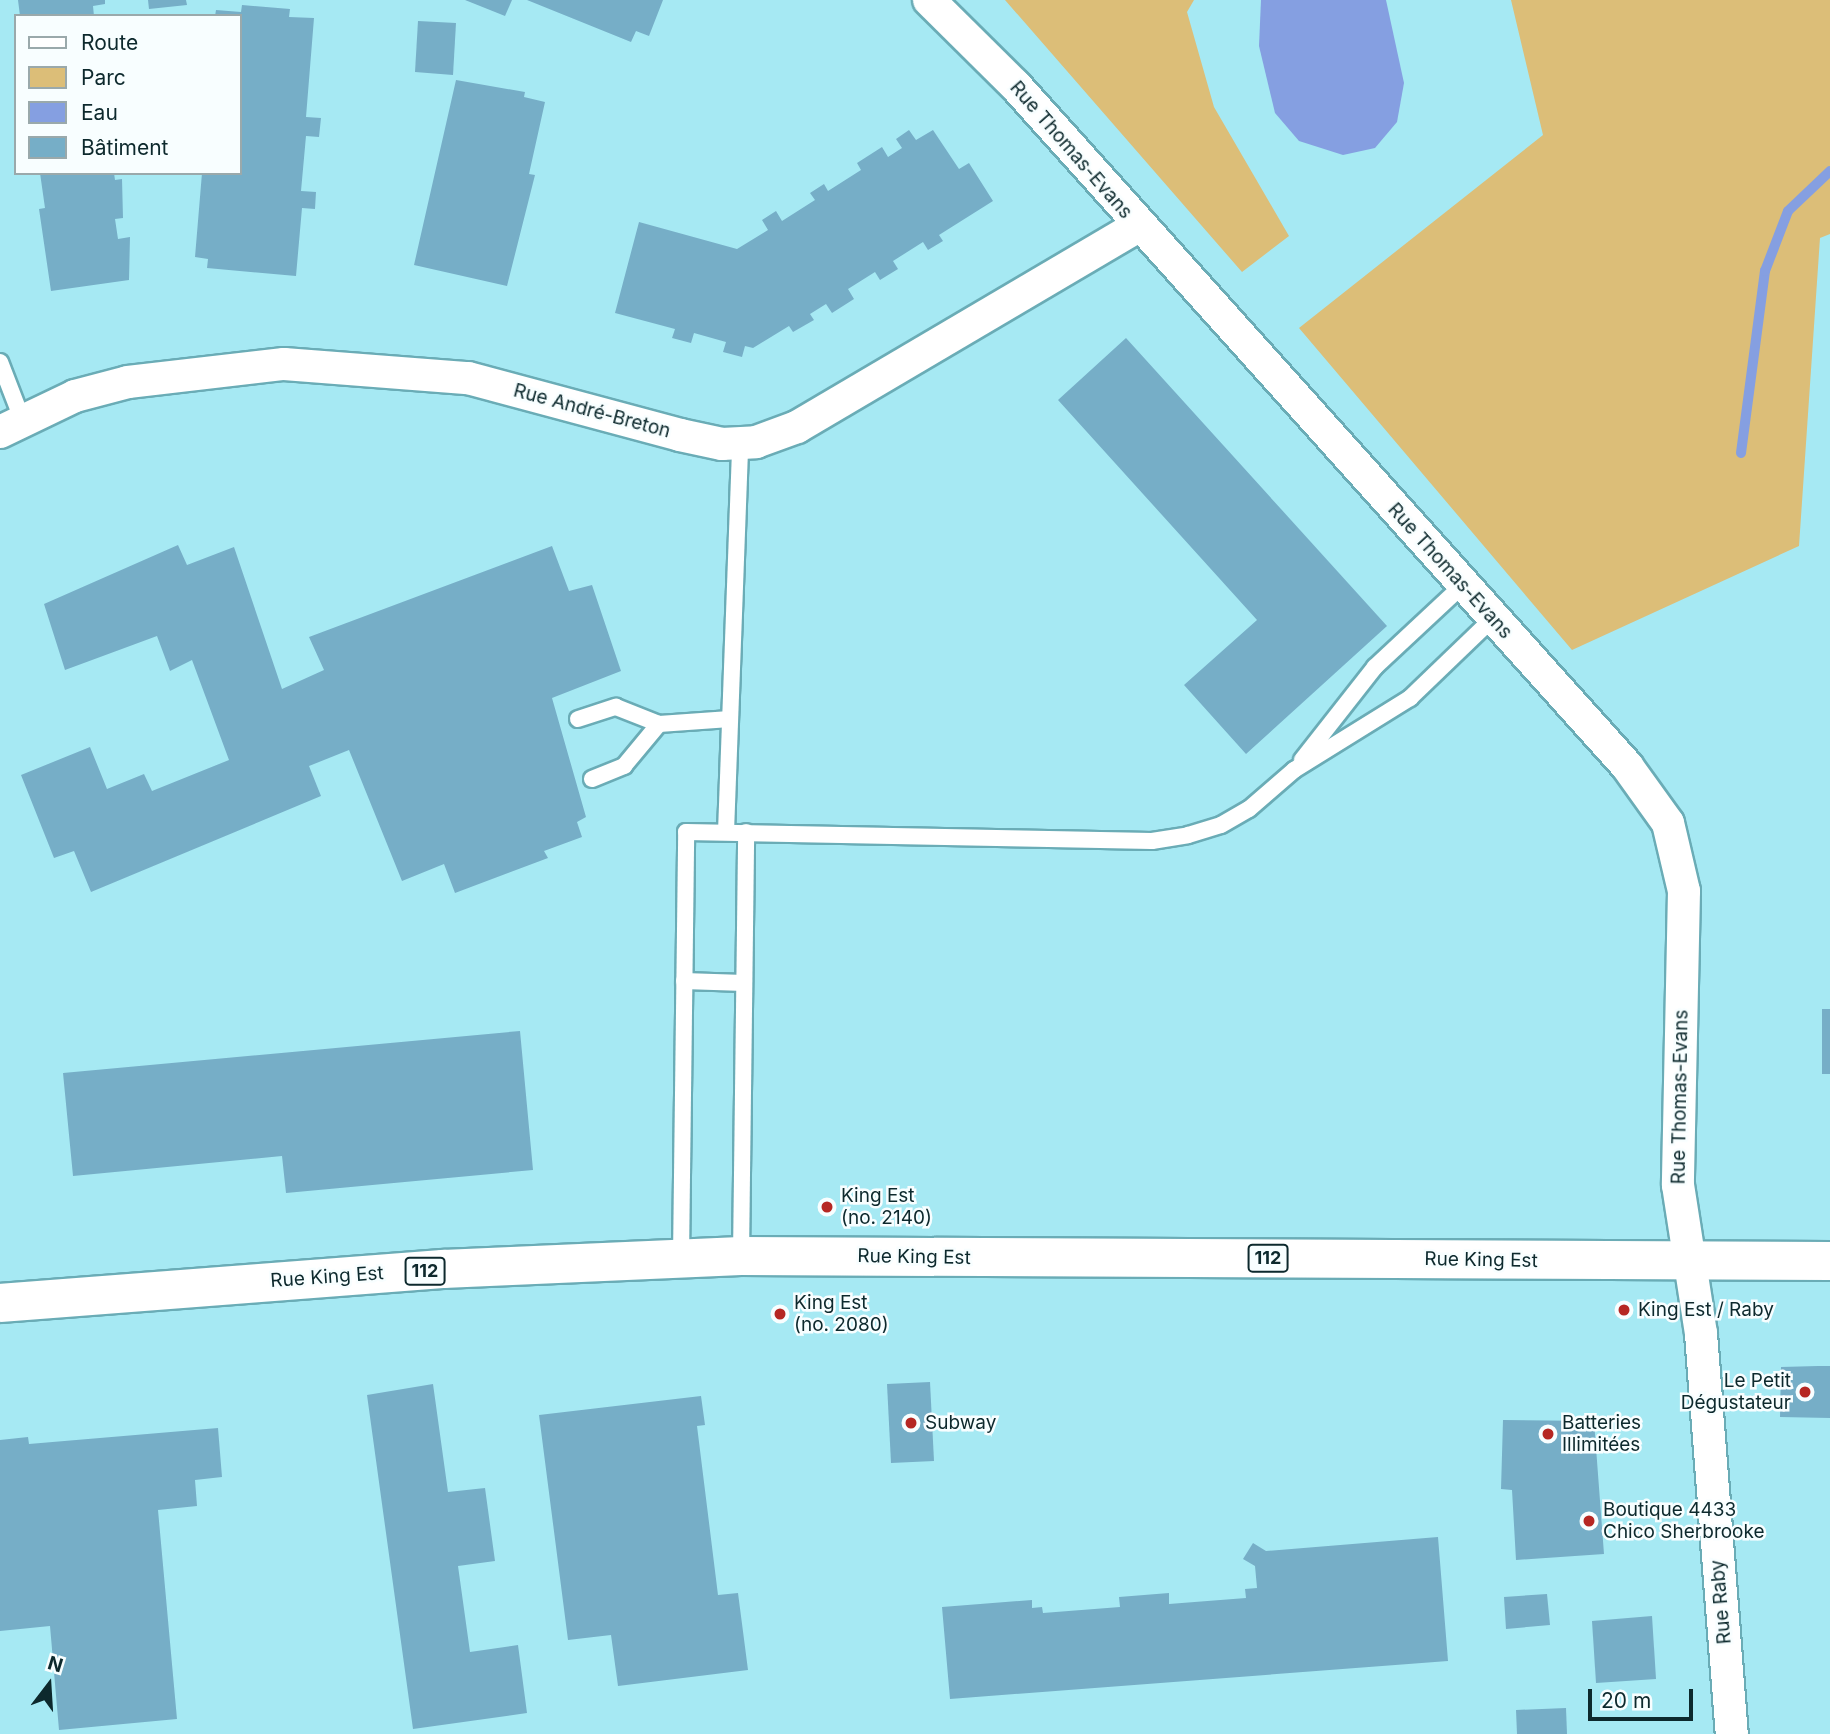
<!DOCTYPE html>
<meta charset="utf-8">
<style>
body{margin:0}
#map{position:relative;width:1830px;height:1734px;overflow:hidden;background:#a6e9f3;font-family:Inter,sans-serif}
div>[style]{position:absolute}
.green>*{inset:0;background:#dcbe78}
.water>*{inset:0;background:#859fe1}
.stream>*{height:10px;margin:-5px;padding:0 5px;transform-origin:5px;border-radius:5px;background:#859fe1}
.building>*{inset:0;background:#76aec7}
.roads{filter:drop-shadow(2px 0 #6aacb6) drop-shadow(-2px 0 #6aacb6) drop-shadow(0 2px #6aacb6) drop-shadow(0 -2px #6aacb6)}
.service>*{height:16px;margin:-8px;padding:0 8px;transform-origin:8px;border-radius:8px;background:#fff}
.minor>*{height:32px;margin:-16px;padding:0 16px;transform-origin:16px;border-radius:16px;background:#fff}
.primary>*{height:38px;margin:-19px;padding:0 19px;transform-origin:19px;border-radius:19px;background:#fff}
.dots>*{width:19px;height:19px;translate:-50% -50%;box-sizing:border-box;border:4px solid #f8feff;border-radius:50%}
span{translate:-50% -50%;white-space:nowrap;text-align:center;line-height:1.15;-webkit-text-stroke:5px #f8feff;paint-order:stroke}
.shield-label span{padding:2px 5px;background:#f8feff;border:2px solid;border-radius:5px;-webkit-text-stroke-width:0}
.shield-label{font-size:18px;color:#0d292d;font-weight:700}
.street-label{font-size:19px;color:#0d292d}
.poi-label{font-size:19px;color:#0d292d}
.left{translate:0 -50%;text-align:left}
.right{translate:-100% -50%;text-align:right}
.legend{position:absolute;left:14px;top:14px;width:228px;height:161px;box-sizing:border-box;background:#f8feff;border:2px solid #9aa9ab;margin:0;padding:9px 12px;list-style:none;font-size:21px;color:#0d292d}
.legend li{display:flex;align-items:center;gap:14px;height:35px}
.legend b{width:35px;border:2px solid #9aa9ab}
.north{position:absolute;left:14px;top:1650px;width:70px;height:70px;-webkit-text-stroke:5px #f8feff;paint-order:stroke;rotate:17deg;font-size:19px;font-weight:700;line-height:28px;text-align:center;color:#0d292d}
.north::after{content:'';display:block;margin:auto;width:24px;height:32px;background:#0d292d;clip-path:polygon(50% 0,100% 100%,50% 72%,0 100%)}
.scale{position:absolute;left:1588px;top:1689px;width:105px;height:32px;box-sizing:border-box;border:4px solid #0d292d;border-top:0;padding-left:9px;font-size:21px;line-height:24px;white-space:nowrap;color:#0d292d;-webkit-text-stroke:5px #f8feff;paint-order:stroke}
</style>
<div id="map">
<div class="green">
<i style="clip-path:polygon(1005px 0,1194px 0,1187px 12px,1214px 107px,1289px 236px,1242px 272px)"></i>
<i style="clip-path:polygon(1511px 0,1830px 0,1830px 234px,1820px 238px,1799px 546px,1572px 650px,1299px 328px,1543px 135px)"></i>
</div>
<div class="water">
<i style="clip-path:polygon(1261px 0,1386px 0,1404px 83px,1397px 122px,1375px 148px,1343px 155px,1299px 141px,1275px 113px,1259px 46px)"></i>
</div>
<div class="stream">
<i style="left:1741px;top:453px;width:184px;rotate:-82.5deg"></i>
<i style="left:1765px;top:271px;width:64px;rotate:-69deg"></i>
<i style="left:1788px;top:211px;width:58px;rotate:-43.6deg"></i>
</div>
<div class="building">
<i style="clip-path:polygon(18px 0,105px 0,105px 4px,93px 6px,94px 16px,20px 16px)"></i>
<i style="clip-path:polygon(148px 0,186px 0,187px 5px,149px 9px)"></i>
<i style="clip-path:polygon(465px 0,512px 0,505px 16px)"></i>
<i style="clip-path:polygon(527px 0,663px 0,649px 36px,636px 31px,631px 42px)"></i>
<i style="clip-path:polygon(242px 5px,290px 9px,289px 17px,314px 18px,306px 117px,321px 118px,319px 137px,306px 136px,301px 191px,316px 192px,315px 209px,302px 208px,296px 276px,207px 268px,208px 259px,195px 257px,202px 173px,240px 173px,240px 16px,215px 16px,216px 10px,241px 12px)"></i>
<i style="clip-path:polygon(418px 21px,456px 23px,453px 75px,415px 72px)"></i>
<i style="clip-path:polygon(456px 80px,525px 92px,524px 97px,545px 102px,529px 174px,535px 175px,507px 286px,414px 265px)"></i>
<i style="clip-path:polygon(909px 130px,916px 140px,933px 130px,959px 169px,969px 163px,993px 201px,939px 235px,943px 241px,928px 250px,923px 242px,893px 261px,898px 269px,880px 280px,875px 272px,848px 289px,854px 299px,832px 313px,826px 304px,810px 314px,814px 320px,793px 332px,789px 326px,753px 348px,745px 346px,742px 357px,723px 352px,726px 342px,694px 333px,691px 343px,672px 338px,675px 329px,615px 313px,639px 222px,737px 249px,768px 230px,762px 220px,776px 211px,782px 221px,815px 200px,810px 193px,824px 184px,828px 191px,861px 170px,857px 163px,882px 147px,888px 157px,902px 148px,896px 139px)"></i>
<i style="clip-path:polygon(40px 173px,114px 173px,115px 180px,122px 179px,123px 218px,115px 219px,118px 239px,130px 237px,129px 280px,51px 291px,39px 209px,45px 208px)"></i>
<i style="clip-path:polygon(1126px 338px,1387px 626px,1246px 754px,1184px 685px,1257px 620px,1058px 400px)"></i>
<i style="clip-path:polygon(178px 545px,187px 565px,234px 547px,282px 689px,324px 670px,309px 637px,552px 546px,569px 591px,592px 585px,621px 671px,552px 698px,586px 817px,577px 822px,582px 837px,544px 851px,548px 858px,455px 893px,444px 864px,402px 881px,349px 750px,309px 766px,321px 796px,91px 892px,74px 851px,54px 858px,21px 775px,90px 747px,107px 789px,144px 774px,152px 791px,229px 760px,192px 660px,170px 671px,157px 636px,65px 670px,44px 604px)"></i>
<i style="clip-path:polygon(1822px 1009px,1830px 1009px,1830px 1074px,1822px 1074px)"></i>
<i style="clip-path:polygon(520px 1031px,533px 1170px,286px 1193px,282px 1156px,73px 1176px,63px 1073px)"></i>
<i style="clip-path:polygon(1818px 1366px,1830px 1366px,1830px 1418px,1780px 1417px,1781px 1367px)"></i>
<i style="clip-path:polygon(930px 1382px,934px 1461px,891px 1463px,887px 1384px)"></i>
<i style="clip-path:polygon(433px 1384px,448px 1492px,485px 1488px,495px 1561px,458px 1566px,470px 1652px,518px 1645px,527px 1713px,413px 1729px,367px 1395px)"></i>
<i style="clip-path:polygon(701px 1396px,705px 1425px,697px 1426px,718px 1595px,738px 1593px,748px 1670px,618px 1686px,611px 1635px,568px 1640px,539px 1415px)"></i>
<i style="clip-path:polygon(1503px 1420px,1594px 1421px,1604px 1554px,1516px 1560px,1512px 1490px,1501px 1489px)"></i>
<i style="clip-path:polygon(218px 1428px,222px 1477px,195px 1480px,197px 1506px,158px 1510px,177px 1719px,59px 1730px,50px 1626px,0 1631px,0 1440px,28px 1437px,29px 1444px)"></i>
<i style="clip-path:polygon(1438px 1537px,1448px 1661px,950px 1699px,942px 1607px,1032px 1600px,1032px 1608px,1042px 1607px,1043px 1613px,1120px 1607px,1119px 1597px,1169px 1593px,1169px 1604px,1246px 1598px,1245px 1589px,1257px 1588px,1255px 1566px,1243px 1559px,1253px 1543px,1266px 1551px)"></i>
<i style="clip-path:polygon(1547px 1594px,1550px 1625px,1506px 1629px,1504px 1597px)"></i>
<i style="clip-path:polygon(1652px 1616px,1656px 1679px,1596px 1683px,1592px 1621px)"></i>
<i style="clip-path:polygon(1566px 1708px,1567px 1734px,1517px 1734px,1516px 1710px)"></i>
</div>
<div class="roads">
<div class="service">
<i style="left:0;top:362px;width:61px;rotate:68.9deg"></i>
<i style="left:578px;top:719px;width:40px;rotate:-18deg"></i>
<i style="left:616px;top:707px;width:46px;rotate:21.6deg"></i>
<i style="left:1302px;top:760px;width:118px;rotate:-51.9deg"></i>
<i style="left:1375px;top:667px;width:120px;rotate:-43deg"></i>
<i style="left:592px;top:779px;width:35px;rotate:-22deg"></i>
<i style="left:624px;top:766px;width:55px;rotate:-50.2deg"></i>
<i style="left:659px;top:724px;width:71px;rotate:-4deg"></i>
<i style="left:726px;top:832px;width:389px;rotate:-87.9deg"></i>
<i style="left:684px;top:981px;width:60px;rotate:1.9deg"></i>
<i style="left:741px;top:1256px;width:424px;rotate:-89.3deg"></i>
<i style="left:681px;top:1258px;width:426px;rotate:-89.3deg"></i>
<i style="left:686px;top:832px;width:466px;rotate:1.1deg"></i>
<i style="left:1152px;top:841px;width:36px;rotate:-9deg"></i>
<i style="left:1188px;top:835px;width:34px;rotate:-17deg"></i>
<i style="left:1221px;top:825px;width:32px;rotate:-30deg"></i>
<i style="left:1249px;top:809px;width:60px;rotate:-40.9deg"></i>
<i style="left:1294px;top:770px;width:137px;rotate:-31.8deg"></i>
<i style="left:1410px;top:698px;width:115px;rotate:-43.9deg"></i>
</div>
<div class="minor">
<i style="left:929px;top:0;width:121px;rotate:44.7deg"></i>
<i style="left:1015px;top:85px;width:916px;rotate:48.05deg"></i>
<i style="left:1627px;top:766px;width:70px;rotate:54.3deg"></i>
<i style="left:1668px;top:823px;width:70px;rotate:76.8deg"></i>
<i style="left:1684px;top:891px;width:294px;rotate:91.2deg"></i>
<i style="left:1678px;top:1185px;width:151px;rotate:81.2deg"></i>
<i style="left:1701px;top:1334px;width:401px;rotate:85.6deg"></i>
<i style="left:0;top:432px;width:83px;rotate:-25.6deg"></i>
<i style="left:75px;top:396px;width:55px;rotate:-14.8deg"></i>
<i style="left:128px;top:382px;width:157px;rotate:-6.6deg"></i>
<i style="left:284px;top:364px;width:185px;rotate:4.4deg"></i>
<i style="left:468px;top:378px;width:220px;rotate:15deg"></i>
<i style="left:680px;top:435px;width:43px;rotate:12.1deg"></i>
<i style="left:722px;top:444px;width:34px;rotate:-3deg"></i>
<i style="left:756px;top:442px;width:44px;rotate:-20.1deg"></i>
<i style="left:797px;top:427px;width:396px;rotate:-30.5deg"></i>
</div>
<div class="primary">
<i style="left:0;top:1303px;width:444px;rotate:-4.4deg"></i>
<i style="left:443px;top:1269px;width:298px;rotate:-2.5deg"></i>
<i style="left:741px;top:1256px;width:1089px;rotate:0.26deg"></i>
</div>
</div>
<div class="dots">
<i style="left:827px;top:1207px;background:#b62723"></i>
<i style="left:1624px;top:1310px;background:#b62723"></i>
<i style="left:780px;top:1314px;background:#b62723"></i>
<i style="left:1805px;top:1392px;background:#b62723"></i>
<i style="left:911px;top:1423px;background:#b62723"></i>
<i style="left:1548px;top:1434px;background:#b62723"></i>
<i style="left:1589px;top:1521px;background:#b62723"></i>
</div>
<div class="shield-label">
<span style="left:1268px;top:1258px">112</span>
<span style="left:425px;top:1271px">112</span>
</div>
<div class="street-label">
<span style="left:1071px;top:150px;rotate:49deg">Rue Thomas-Evans</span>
<span style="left:592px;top:411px;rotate:15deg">Rue André-Breton</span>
<span style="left:1450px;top:571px;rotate:48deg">Rue Thomas-Evans</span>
<span style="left:1680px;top:1097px;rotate:-89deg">Rue Thomas-Evans</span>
<span style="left:914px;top:1257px;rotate:1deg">Rue King Est</span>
<span style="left:1481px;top:1260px;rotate:1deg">Rue King Est</span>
<span style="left:327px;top:1277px;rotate:-4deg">Rue King Est</span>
<span style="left:1721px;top:1602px;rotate:-95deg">Rue Raby</span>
</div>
<div class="poi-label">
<span class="left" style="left:841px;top:1207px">King Est<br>(no. 2140)</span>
<span class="left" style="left:794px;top:1314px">King Est<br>(no. 2080)</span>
<span class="left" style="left:1638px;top:1310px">King Est / Raby</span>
<span class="right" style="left:1791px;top:1392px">Le Petit<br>Dégustateur</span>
<span class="left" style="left:925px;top:1423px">Subway</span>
<span class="left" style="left:1562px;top:1434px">Batteries<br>Illimitées</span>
<span class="left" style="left:1603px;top:1521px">Boutique 4433<br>Chico Sherbrooke</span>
</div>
<ul class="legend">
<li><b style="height:9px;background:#fff"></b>Route</li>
<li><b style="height:19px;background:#dcbe78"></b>Parc</li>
<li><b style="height:19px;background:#859fe1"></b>Eau</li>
<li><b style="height:19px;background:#76aec7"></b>Bâtiment</li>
</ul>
<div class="north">N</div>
<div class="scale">20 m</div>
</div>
